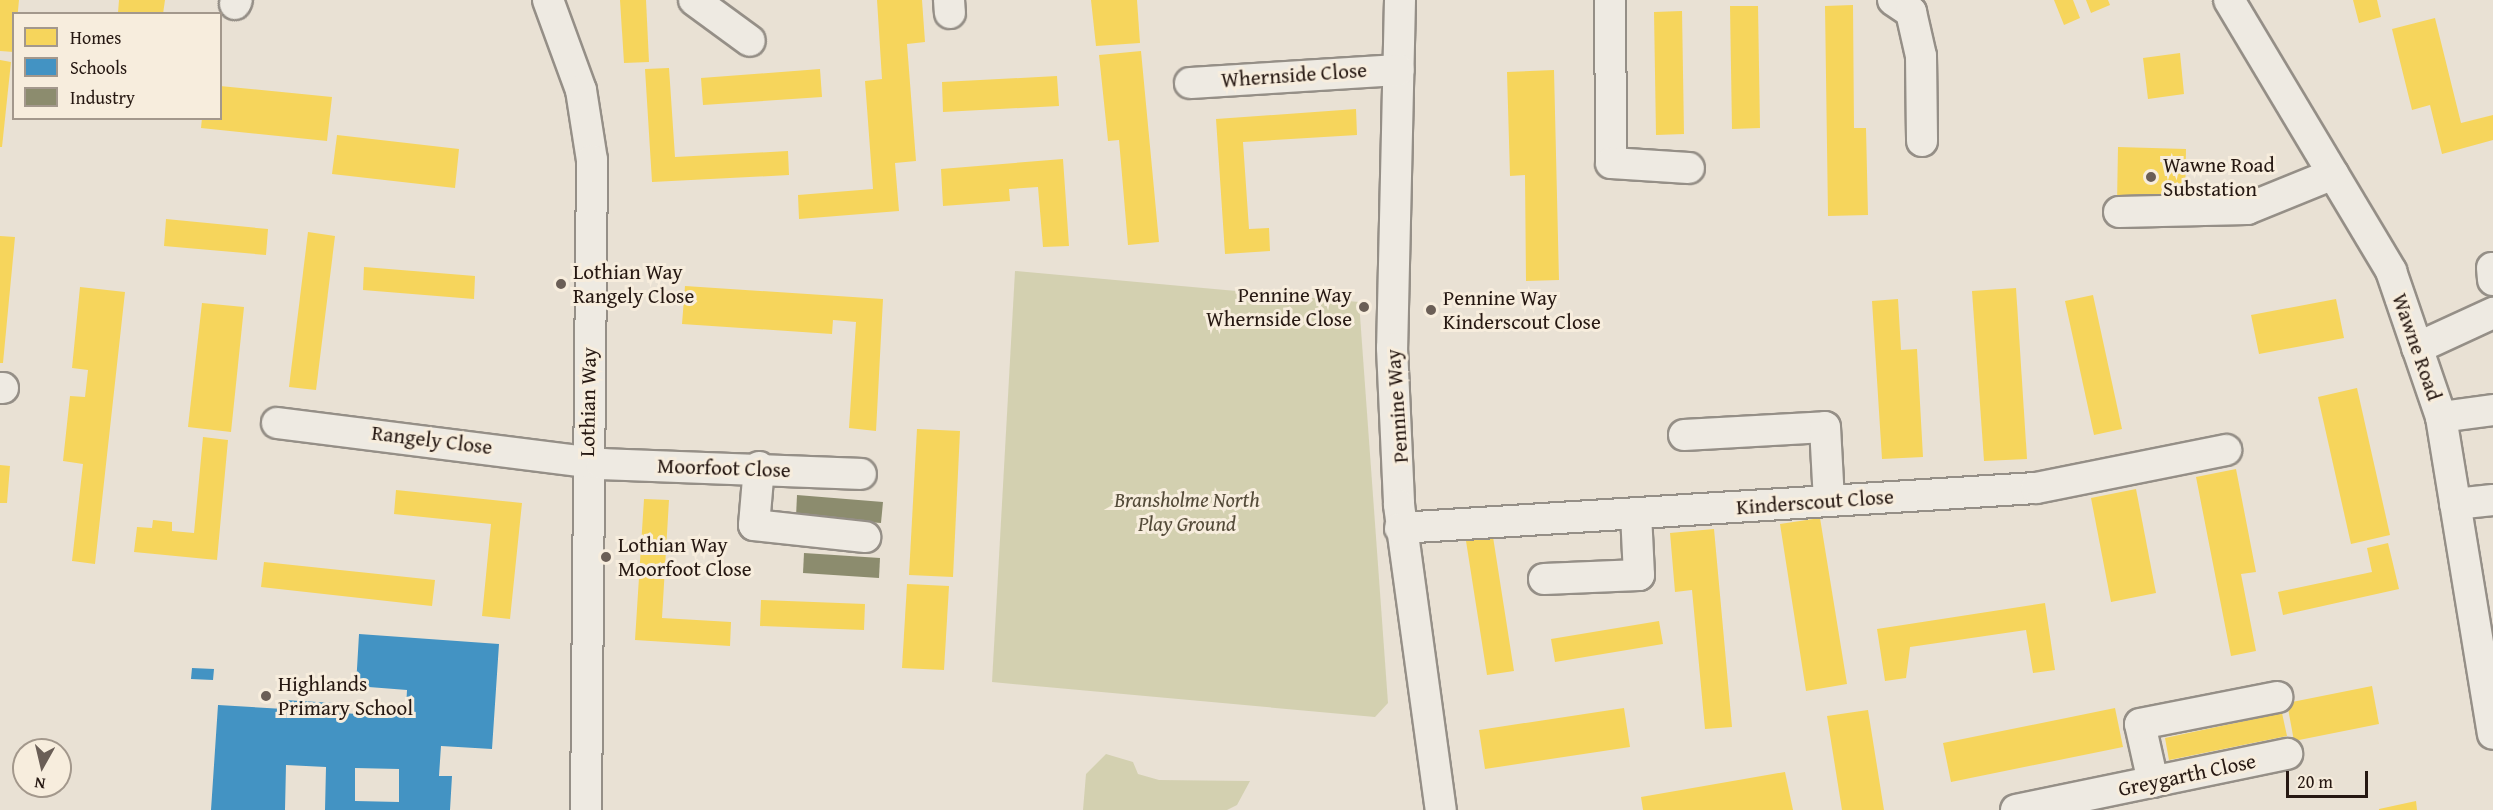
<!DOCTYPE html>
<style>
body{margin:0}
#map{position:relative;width:2493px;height:810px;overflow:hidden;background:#e9e1d4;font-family:"Gentium Book Plus",serif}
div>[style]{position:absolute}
.green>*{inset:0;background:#d3d0b0}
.homes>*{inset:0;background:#f6d55c}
.schools>*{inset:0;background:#4393c3}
.industry>*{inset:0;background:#8c8c6e}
.roads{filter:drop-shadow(2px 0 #958f87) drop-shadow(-2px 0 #958f87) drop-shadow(0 2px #958f87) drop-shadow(0 -2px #958f87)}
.minor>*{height:30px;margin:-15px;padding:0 15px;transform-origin:15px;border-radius:15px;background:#eeeae2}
.dots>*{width:16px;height:16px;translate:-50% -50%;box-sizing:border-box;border:3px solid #f7eddd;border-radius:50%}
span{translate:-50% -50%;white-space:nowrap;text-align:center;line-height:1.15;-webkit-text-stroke:6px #f7eddd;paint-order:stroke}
.street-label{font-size:21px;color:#261812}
.poi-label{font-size:21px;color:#261812}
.left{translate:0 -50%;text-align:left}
.right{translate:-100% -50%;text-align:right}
.park-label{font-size:21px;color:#544b39;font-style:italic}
.legend{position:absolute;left:12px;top:12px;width:210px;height:108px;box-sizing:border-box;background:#f7eddd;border:2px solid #a3988c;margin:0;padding:8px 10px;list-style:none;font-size:18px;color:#261812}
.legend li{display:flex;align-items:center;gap:12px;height:30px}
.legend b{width:30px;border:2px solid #a3988c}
.north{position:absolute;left:12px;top:738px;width:60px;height:60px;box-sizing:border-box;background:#f7eddd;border:2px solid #a3988c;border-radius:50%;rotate:188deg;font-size:16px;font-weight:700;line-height:24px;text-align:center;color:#261812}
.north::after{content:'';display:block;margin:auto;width:21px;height:27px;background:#6a5e56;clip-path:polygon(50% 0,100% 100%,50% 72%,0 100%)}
.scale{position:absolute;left:2286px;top:771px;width:82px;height:27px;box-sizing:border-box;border:3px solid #261812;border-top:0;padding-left:8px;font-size:18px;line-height:21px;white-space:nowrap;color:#261812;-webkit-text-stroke:4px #f7eddd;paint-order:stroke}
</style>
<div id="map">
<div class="green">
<i style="clip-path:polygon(1015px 271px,1359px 302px,1388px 703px,1375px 717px,992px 682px)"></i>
<i style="clip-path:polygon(1106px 754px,1133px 762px,1138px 774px,1159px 780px,1250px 781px,1237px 805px,1227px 810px,1083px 810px,1086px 774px)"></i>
</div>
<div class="homes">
<i style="clip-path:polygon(0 0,19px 0,14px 52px,0 51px)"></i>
<i style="clip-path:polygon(119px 0,165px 0,163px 14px,118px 13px)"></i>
<i style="clip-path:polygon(620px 0,646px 0,649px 62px,624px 63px)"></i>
<i style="clip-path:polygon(877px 0,922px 0,925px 42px,907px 44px,916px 161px,895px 163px,899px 211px,799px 219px,798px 195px,873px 189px,865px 81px,882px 79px)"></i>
<i style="clip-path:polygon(1091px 0,1137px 0,1140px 43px,1096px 46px)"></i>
<i style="clip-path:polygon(2054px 0,2073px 0,2080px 18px,2064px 25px)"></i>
<i style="clip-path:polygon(2086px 0,2108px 0,2110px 5px,2091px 13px)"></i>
<i style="clip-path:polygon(2353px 0,2377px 0,2381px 17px,2359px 23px)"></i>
<i style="clip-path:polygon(1853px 5px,1854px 128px,1866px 128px,1868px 215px,1828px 216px,1825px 6px)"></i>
<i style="clip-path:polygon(1730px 6px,1758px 6px,1760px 128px,1732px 129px)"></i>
<i style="clip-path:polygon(1682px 11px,1684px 134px,1656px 135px,1654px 12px)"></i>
<i style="clip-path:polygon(2435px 18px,2461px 123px,2493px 115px,2493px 140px,2442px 154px,2430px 105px,2412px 110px,2392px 29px)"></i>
<i style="clip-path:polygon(1141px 51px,1159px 242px,1128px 245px,1119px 140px,1108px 141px,1099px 55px)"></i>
<i style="clip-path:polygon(2180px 53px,2184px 94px,2148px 99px,2143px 58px)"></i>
<i style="clip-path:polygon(0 60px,11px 62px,2px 147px,0 147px)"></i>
<i style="clip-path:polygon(669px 68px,675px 157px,788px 151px,789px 175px,652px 182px,645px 69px)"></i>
<i style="clip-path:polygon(820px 69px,822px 97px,703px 105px,701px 78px)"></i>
<i style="clip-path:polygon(1554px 70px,1559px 280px,1526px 281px,1525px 175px,1510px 176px,1507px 72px)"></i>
<i style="clip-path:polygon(1057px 76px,1059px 106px,943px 112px,942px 82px)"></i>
<i style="clip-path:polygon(220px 86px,332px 97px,327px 141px,201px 128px,202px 118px,220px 118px)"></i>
<i style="clip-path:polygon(1356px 109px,1357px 135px,1243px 142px,1249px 229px,1269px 228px,1270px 251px,1225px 254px,1216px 119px)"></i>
<i style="clip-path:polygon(337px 135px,459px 149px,455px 188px,332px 174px)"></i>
<i style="clip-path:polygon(2118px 147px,2186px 149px,2185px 206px,2117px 204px)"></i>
<i style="clip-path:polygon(1063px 159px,1069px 246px,1043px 247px,1038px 187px,1009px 189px,1010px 201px,943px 206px,941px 169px)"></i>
<i style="clip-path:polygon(166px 219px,268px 229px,266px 255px,164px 246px)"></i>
<i style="clip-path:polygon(308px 232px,335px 236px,316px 390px,289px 387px)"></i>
<i style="clip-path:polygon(0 236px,15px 237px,3px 363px,0 363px)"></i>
<i style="clip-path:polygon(364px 267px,475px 276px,474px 299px,363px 290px)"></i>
<i style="clip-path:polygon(685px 286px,883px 299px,876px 431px,849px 428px,856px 322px,833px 320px,832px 334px,682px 324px)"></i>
<i style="clip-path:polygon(80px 287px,125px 292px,95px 564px,72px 561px,83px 464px,63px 461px,70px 396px,85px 397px,88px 370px,72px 368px)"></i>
<i style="clip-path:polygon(2016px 288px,2027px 459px,1984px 461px,1972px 291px)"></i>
<i style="clip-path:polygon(2093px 295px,2122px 429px,2094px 435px,2065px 301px)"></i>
<i style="clip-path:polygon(1898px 299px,1901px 350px,1917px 349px,1923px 457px,1882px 459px,1872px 301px)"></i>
<i style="clip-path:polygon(2336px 299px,2344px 338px,2259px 354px,2251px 315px)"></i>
<i style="clip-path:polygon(202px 303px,244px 307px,231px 432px,188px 427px)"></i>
<i style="clip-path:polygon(2357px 388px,2390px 535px,2351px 544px,2318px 397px)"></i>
<i style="clip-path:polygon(917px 429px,960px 431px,953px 577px,909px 575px)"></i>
<i style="clip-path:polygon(203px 437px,228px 440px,217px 560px,134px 552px,137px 527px,152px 528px,153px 520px,172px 522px,172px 531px,194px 533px)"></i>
<i style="clip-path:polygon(0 465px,10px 466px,7px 503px,0 503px)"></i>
<i style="clip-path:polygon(2236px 469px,2256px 572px,2241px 574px,2256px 651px,2231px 656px,2196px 477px)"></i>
<i style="clip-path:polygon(2136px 489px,2156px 593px,2111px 602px,2091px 498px)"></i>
<i style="clip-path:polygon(396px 490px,522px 503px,510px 619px,482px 616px,491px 524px,394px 514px)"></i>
<i style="clip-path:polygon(644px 499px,669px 500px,662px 618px,731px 622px,730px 646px,635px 640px)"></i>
<i style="clip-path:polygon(1820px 518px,1847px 684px,1806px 691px,1780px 524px)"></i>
<i style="clip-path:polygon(1714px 529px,1732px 727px,1705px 729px,1692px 590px,1675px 592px,1670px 533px)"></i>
<i style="clip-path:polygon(1493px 537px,1514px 671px,1487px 675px,1466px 541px)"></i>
<i style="clip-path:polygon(2388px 543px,2399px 589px,2283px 615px,2278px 592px,2372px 572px,2367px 548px)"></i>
<i style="clip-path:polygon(264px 562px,435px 580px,432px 606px,261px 587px)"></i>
<i style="clip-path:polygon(907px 584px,949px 586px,944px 670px,902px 668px)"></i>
<i style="clip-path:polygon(761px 600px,865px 604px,864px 630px,760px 626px)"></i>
<i style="clip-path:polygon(2045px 603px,2055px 670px,2033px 673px,2026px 630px,1910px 647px,1906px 678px,1885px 681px,1877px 629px)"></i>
<i style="clip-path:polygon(1659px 621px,1663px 644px,1555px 662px,1551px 639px)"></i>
<i style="clip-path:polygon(2372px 686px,2379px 724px,2294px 741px,2287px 703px)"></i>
<i style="clip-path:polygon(1624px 708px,1630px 747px,1485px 769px,1479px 730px)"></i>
<i style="clip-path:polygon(2115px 708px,2123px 747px,1951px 782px,1943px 743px)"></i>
<i style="clip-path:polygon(1868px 710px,1884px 810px,1842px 810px,1827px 716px)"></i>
<i style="clip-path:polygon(2282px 713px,2287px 736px,2169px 760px,2165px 738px)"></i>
<i style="clip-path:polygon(1785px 772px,1793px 810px,1643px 810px,1641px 797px)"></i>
<i style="clip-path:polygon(2416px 801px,2417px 810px,2379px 810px,2379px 809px)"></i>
</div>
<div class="schools">
<i style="clip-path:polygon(evenodd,359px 634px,499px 644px,492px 749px,441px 746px,439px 776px,452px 776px,450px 810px,325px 810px,326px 767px,286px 765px,285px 810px,211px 810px,218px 705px,284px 709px,285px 700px,333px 703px,333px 712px,356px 714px,357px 706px,406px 709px,407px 690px,356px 686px,359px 634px,355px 768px,399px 769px,399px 802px,355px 801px,355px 768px)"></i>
<i style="clip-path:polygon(192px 668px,214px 669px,213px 680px,191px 679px)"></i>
</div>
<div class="industry">
<i style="clip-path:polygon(797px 495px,883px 502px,881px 523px,796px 517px)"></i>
<i style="clip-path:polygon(804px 553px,880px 558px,879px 578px,803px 573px)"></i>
</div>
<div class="roads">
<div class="minor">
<i style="left:548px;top:0;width:96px;rotate:69.9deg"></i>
<i style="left:581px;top:90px;width:71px;rotate:81.1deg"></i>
<i style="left:592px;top:160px;width:650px;rotate:90.53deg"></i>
<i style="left:694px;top:0;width:69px;rotate:36.2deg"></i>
<i style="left:949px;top:0;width:13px;rotate:86deg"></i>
<i style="left:1400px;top:0;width:348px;rotate:91.3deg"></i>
<i style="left:1392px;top:348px;width:157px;rotate:87.4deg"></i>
<i style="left:1399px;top:505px;width:308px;rotate:82.2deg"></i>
<i style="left:1610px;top:0;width:163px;rotate:89.6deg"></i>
<i style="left:1611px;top:163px;width:78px;rotate:3.7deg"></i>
<i style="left:1893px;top:0;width:22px;rotate:34deg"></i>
<i style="left:1911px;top:12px;width:45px;rotate:77.2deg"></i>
<i style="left:1921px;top:56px;width:85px;rotate:89.3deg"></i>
<i style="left:2229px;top:0;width:316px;rotate:59.1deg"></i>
<i style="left:2391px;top:271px;width:154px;rotate:71.1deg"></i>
<i style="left:2441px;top:417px;width:321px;rotate:80.7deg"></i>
<i style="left:235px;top:4px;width:4px;rotate:-63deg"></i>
<i style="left:1190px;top:83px;width:209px;rotate:-3.6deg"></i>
<i style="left:2119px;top:212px;width:128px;rotate:-1.3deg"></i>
<i style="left:2247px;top:209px;width:93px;rotate:-22.1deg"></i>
<i style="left:2492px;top:268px;width:12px;rotate:85deg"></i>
<i style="left:2417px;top:348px;width:84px;rotate:-24.7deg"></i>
<i style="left:0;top:388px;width:3px"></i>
<i style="left:2441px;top:417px;width:52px;rotate:-7.7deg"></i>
<i style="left:277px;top:423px;width:328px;rotate:7.2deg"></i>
<i style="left:602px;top:464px;width:259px;rotate:2.2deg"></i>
<i style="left:1684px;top:435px;width:141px;rotate:-3.2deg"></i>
<i style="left:1825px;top:427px;width:73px;rotate:86.9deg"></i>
<i style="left:759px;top:467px;width:58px;rotate:94.9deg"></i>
<i style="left:754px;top:525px;width:112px;rotate:6.2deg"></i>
<i style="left:2455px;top:504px;width:38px;rotate:-6deg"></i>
<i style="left:1400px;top:528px;width:637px;rotate:-3.6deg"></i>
<i style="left:2036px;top:488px;width:194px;rotate:-11.3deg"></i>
<i style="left:1544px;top:579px;width:95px;rotate:-2.4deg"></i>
<i style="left:1639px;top:575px;width:62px;rotate:-92.8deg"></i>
<i style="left:2153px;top:782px;width:59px;rotate:-102.6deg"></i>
<i style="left:2140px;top:724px;width:140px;rotate:-11.1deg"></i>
<i style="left:2016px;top:810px;width:277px;rotate:-11.7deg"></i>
</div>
</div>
<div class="dots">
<i style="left:2151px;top:177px;background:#6a5e56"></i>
<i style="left:561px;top:284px;background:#6a5e56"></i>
<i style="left:1364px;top:307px;background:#6a5e56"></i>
<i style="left:1431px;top:310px;background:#6a5e56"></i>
<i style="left:606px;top:557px;background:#6a5e56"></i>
<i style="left:266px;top:696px;background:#6a5e56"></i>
</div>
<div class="street-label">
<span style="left:1294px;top:75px;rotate:-4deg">Whernside Close</span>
<span style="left:2417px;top:347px;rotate:71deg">Wawne Road</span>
<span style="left:588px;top:402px;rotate:-89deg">Lothian Way</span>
<span style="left:1397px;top:406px;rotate:-94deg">Pennine Way</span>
<span style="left:432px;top:440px;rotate:7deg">Rangely Close</span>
<span style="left:724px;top:468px;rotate:2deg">Moorfoot Close</span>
<span style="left:1815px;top:502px;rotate:-4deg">Kinderscout Close</span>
<span style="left:2187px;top:775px;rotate:-12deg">Greygarth Close</span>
</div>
<div class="poi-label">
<span class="left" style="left:2163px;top:177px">Wawne Road<br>Substation</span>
<span class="left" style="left:573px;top:284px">Lothian Way<br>Rangely Close</span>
<span class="right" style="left:1352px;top:307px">Pennine Way<br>Whernside Close</span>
<span class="left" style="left:1443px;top:310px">Pennine Way<br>Kinderscout Close</span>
<span class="left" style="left:618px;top:557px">Lothian Way<br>Moorfoot Close</span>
<span class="left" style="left:278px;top:696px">Highlands<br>Primary School</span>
</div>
<div class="park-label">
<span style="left:1187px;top:512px">Bransholme North<br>Play Ground</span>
</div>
<ul class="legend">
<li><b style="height:16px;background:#f6d55c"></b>Homes</li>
<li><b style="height:16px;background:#4393c3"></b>Schools</li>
<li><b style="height:16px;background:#8c8c6e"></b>Industry</li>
</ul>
<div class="north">N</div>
<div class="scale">20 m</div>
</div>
